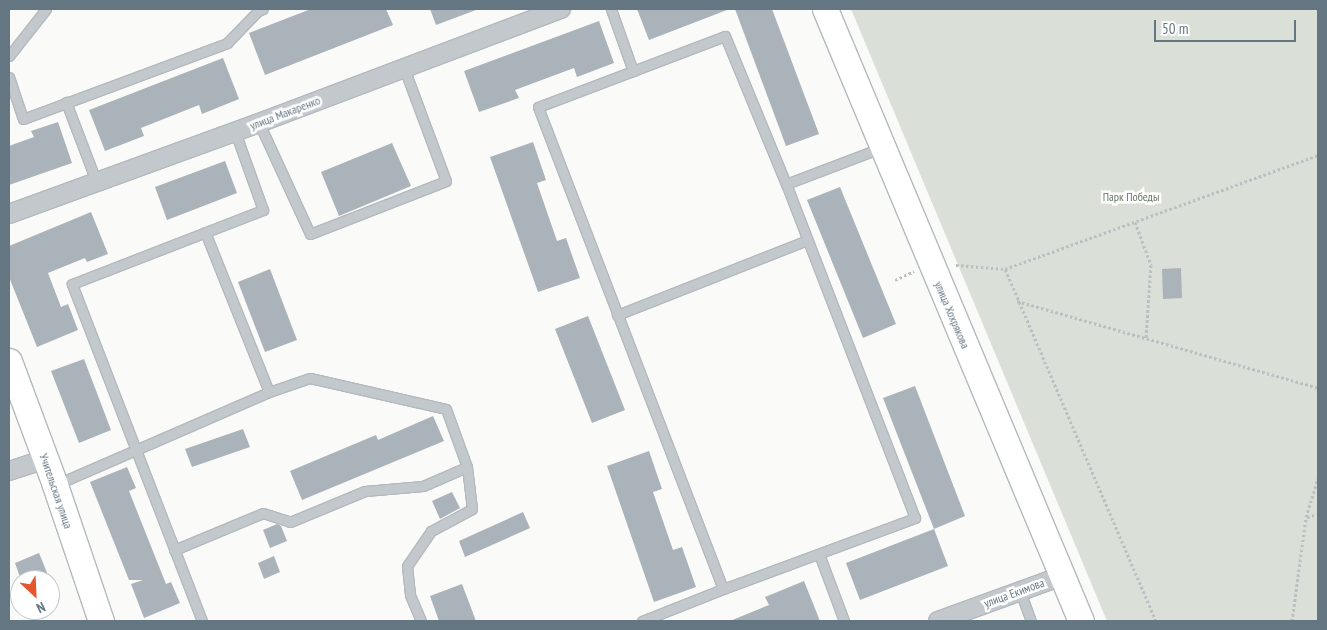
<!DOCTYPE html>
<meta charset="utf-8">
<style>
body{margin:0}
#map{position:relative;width:1327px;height:630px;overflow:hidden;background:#fafaf8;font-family:"PT Sans Narrow",sans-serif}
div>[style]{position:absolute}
.green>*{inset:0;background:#dadfd7}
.building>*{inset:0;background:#aab3b9}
.path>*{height:3px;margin-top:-1.5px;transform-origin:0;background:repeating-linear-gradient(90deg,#bbbfc2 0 2.5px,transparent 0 5px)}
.roads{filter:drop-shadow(1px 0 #b3babf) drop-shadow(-1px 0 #b3babf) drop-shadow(0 1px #b3babf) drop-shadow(0 -1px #b3babf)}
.lane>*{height:9px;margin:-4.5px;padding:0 4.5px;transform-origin:4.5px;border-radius:4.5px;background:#c3c8cc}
.street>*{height:18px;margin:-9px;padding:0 9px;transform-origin:9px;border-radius:9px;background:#c3c8cc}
.secondary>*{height:25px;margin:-12.5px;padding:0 12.5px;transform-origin:12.5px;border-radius:12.5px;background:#fff}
span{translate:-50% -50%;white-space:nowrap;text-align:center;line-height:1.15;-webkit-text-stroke:5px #fff;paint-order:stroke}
.street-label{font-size:12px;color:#657683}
.park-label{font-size:12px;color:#687a64}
.frame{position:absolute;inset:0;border:10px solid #657683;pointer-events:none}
.north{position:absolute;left:10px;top:570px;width:50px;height:50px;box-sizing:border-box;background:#fff;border:1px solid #c1c8cd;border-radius:50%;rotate:155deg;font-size:14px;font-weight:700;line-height:20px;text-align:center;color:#657683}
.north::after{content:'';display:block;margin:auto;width:18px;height:22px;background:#e4572e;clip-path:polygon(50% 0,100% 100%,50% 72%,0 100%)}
.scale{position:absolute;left:1154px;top:20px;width:142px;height:22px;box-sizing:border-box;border:2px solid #657683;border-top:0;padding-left:6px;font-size:15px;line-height:18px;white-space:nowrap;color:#657683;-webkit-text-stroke:4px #fff;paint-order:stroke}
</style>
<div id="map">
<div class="green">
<i style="clip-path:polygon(851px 9px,1318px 9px,1318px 621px,1107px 621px)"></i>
</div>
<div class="building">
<i style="clip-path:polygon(311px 9px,386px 9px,393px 25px,265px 75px,249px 33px)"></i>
<i style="clip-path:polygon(430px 9px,476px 9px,476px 10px,436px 25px)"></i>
<i style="clip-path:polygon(637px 9px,727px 9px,727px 10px,649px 40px)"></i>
<i style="clip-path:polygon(735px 9px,772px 9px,819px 134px,786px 146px)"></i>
<i style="clip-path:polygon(599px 21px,614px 63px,577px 77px,574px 68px,515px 90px,519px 98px,479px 112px,464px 71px)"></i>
<i style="clip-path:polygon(223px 58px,239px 99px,202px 114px,199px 105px,141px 128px,144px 136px,105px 151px,89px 110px)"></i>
<i style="clip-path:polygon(58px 122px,72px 163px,9px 185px,9px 146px,34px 137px,31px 131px)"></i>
<i style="clip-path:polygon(533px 142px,546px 180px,537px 183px,557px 241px,566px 238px,580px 278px,538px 292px,490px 157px)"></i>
<i style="clip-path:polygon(392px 143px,411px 186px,339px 216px,321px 172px)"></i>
<i style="clip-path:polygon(225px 161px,237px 193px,167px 220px,155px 187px)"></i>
<i style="clip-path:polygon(840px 187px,896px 324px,863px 338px,807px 200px)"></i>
<i style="clip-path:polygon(91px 212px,108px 254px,87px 262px,85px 258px,48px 273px,61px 307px,68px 304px,78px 330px,37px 347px,9px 277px,9px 246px)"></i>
<i style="clip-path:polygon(1181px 268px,1182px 298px,1163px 299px,1162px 269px)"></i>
<i style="clip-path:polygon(270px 269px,297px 340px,265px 352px,238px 282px)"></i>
<i style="clip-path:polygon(588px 316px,625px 410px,592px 423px,555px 329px)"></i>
<i style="clip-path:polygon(84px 359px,111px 430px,79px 443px,51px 371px)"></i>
<i style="clip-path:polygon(915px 386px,965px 516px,934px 529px,883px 398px)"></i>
<i style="clip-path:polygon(433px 416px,444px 441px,302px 500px,290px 471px,376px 435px,378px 440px)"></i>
<i style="clip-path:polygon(243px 429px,250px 447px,192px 467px,185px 449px)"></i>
<i style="clip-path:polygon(649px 451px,662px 489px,653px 492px,673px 550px,682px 547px,696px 587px,654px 602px,607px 466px)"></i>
<i style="clip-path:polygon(127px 467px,136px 488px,129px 491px,166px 584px,171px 582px,180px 603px,144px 618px,131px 584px,143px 580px,129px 580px,90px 482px)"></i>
<i style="clip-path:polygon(452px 492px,460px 508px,440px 519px,432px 501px)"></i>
<i style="clip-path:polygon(523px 512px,530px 528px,465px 557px,459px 541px)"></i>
<i style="clip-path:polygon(277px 524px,281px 526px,287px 541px,270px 548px,263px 530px)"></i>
<i style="clip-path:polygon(934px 529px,948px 566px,860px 600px,846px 563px)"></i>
<i style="clip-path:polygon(39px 553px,50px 580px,21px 580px,15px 563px)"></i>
<i style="clip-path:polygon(274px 556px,280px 572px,264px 579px,258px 563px)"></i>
<i style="clip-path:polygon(804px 581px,820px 621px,730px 621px,769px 605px,765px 597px)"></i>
<i style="clip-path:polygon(462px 584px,476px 621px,439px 621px,430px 596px)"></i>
</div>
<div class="path">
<i style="left:1135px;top:222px;width:46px;rotate:69.6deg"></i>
<i style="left:1151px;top:265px;width:73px;rotate:93.9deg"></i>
<i style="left:956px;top:265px;width:49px;rotate:4.7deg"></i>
<i style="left:895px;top:280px;width:21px;rotate:-25deg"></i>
<i style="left:1017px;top:301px;width:313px;rotate:16.1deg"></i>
<i style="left:1307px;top:517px;width:11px;rotate:-15deg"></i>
<i style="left:1156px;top:621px;width:383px;rotate:-113.2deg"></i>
<i style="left:1005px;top:269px;width:333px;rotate:-20deg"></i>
<i style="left:1292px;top:621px;width:105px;rotate:-82.3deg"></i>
<i style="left:1306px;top:517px;width:41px;rotate:-72.9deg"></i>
</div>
<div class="roads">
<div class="lane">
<i style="left:611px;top:9px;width:66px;rotate:70.5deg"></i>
<i style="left:9px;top:56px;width:60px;rotate:-51.8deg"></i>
<i style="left:9px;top:77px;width:44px;rotate:71.6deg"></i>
<i style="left:23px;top:119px;width:218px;rotate:-20.4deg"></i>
<i style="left:227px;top:43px;width:45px;rotate:-45.9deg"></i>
<i style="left:258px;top:11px;width:5px;rotate:-22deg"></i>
<i style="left:66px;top:102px;width:85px;rotate:69.2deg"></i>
<i style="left:259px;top:123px;width:122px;rotate:65.3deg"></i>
<i style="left:310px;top:234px;width:146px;rotate:-21.3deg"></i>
<i style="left:446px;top:181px;width:121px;rotate:-110.4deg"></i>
<i style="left:786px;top:184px;width:160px;rotate:-112.4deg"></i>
<i style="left:725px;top:36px;width:200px;rotate:159.2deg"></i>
<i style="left:538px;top:107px;width:516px;rotate:69deg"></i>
<i style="left:723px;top:589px;width:205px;rotate:-20.3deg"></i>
<i style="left:915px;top:518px;width:358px;rotate:-111.1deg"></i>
<i style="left:786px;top:184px;width:102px;rotate:-20.8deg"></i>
<i style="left:617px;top:315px;width:204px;rotate:-21.5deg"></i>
<i style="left:269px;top:392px;width:43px;rotate:-18.9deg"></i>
<i style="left:310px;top:378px;width:139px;rotate:12.8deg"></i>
<i style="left:446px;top:409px;width:62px;rotate:70.1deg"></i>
<i style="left:467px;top:467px;width:42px;rotate:83.2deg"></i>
<i style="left:472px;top:509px;width:47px;rotate:151.8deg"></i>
<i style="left:431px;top:531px;width:42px;rotate:124.4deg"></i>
<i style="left:407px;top:566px;width:29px;rotate:84deg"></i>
<i style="left:410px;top:595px;width:28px;rotate:67deg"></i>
<i style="left:55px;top:485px;width:233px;rotate:-23.5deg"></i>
<i style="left:269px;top:392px;width:172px;rotate:-111.8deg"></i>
<i style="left:174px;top:550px;width:96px;rotate:-22.6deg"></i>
<i style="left:263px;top:513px;width:28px;rotate:18deg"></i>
<i style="left:290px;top:522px;width:81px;rotate:-22.5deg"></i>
<i style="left:365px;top:491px;width:58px;rotate:-4.9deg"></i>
<i style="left:423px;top:486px;width:48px;rotate:-23.4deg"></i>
<i style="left:819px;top:554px;width:72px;rotate:69.5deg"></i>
<i style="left:1020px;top:591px;width:32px;rotate:70deg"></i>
<i style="left:202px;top:621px;width:361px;rotate:-111.1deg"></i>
<i style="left:72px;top:284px;width:205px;rotate:-21.2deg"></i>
<i style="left:263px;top:210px;width:83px;rotate:-109.7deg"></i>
<i style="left:642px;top:621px;width:87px;rotate:-21.6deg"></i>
</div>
<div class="street">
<i style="left:9px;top:214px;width:266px;rotate:-20deg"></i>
<i style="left:259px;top:123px;width:323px;rotate:-20.7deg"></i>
<i style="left:9px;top:471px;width:38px;rotate:-18deg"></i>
<i style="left:938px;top:621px;width:132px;rotate:-19.9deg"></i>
</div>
<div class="secondary">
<i style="left:825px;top:9px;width:663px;rotate:67.3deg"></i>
<i style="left:9px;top:361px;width:132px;rotate:69.6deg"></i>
<i style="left:55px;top:485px;width:144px;rotate:71.3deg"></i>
</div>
</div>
<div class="street-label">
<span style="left:285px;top:113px;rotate:-21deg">улица Макаренко</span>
<span style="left:952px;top:315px;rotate:67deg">улица Хохрякова</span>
<span style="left:56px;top:491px;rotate:71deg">Учительская улица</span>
<span style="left:1014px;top:593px;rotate:-20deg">улица Екимова</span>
</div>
<div class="park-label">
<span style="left:1131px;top:197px">Парк Победы</span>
</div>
<div class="frame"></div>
<div class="north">N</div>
<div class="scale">50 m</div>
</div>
